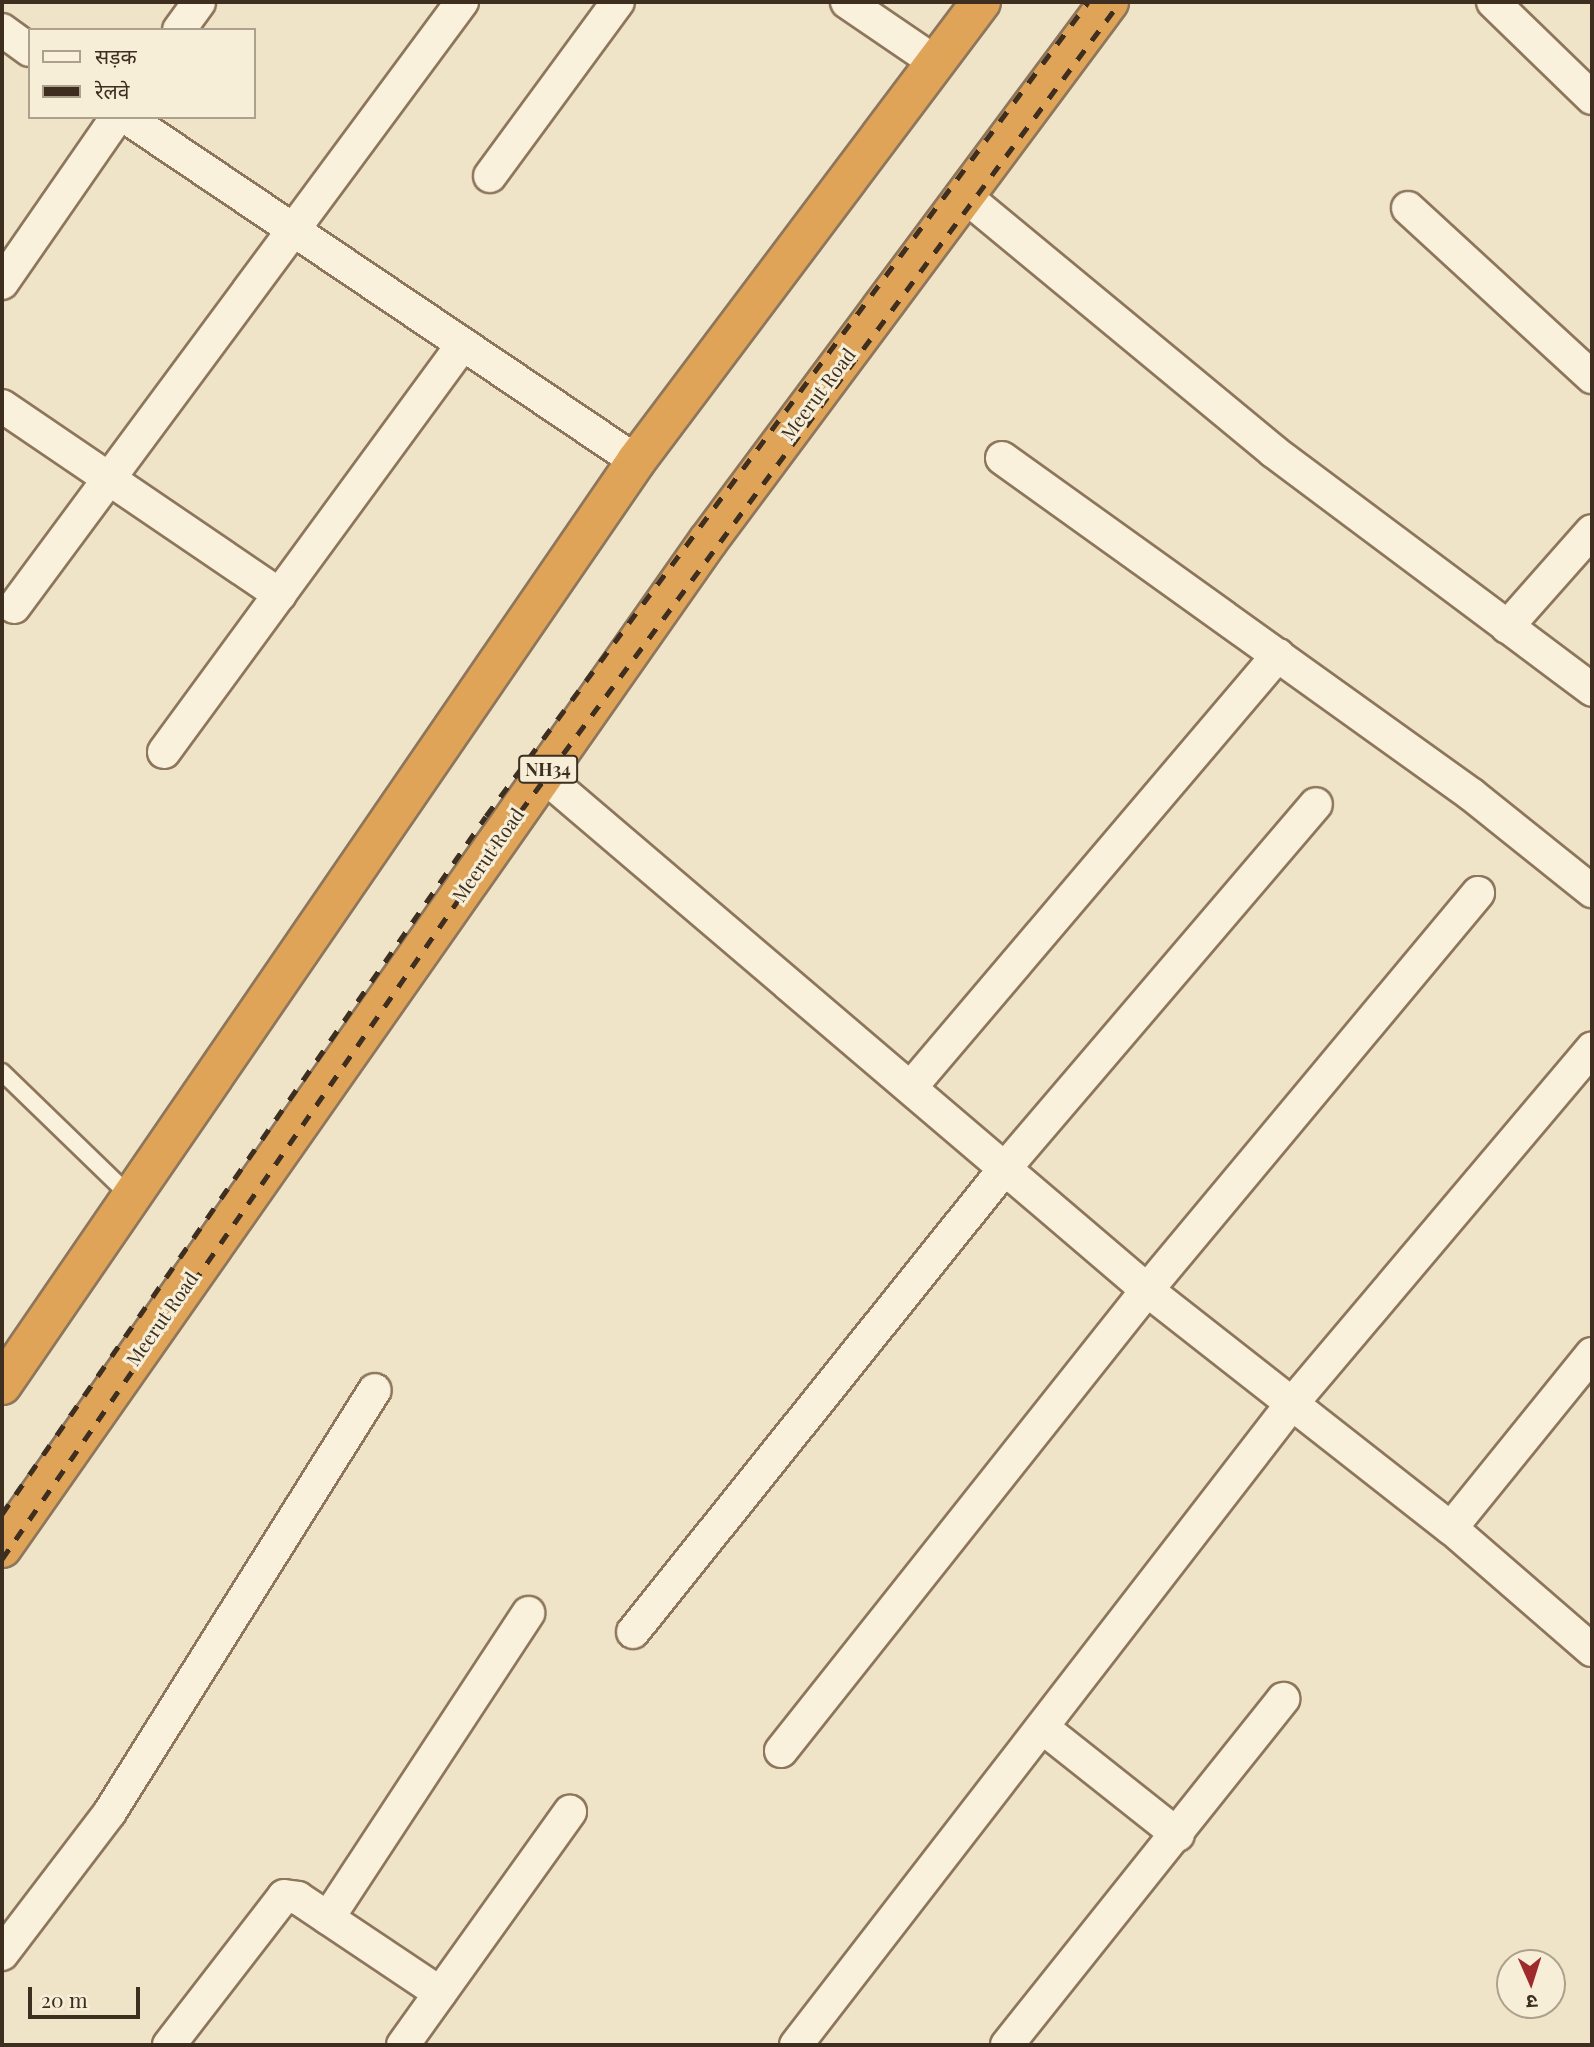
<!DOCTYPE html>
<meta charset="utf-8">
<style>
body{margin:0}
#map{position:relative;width:1594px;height:2047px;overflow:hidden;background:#f0e4c8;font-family:"Playfair Display","Noto Sans Devanagari",serif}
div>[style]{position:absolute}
.roads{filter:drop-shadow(2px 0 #8d765c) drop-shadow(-2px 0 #8d765c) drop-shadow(0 2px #8d765c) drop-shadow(0 -2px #8d765c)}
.lane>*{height:16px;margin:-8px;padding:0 8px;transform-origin:8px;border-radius:8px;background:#faf1dc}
.street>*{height:32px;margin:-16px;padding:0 16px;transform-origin:16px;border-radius:16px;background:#faf1dc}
.highway>*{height:38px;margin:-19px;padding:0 19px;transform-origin:19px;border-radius:19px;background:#e0a458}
.rail>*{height:5px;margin-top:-2.5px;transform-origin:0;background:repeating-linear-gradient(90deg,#3d2e20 0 12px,transparent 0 24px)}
span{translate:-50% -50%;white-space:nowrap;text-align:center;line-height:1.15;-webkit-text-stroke:6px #f7eed8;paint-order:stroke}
.shield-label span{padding:2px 5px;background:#f7eed8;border:2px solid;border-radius:5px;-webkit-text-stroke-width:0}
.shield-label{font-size:18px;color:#3d2e20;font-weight:700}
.street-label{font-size:19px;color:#3d2e20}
.frame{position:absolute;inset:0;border:4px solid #3d2e20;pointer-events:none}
.legend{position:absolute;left:28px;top:28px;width:228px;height:91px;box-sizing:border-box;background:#f7eed8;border:2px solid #ada18e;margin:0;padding:9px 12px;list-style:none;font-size:21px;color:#3d2e20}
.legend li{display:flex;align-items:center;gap:14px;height:35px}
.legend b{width:35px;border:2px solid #ada18e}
.north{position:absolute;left:1496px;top:1949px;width:70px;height:70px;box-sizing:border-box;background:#f7eed8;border:2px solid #ada18e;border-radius:50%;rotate:177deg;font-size:19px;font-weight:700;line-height:28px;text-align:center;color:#3d2e20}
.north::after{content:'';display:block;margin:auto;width:24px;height:32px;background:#9e2a2b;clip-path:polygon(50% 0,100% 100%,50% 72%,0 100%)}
.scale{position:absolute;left:28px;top:1987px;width:112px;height:32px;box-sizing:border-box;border:4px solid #3d2e20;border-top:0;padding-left:9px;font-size:21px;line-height:24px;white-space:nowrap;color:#3d2e20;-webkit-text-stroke:5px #f7eed8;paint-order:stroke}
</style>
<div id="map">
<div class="roads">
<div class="lane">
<i style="left:2px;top:1072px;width:180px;rotate:44.1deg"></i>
</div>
<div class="street">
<i style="left:847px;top:2px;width:107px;rotate:34.3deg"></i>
<i style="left:1493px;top:2px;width:138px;rotate:44.1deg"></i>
<i style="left:2px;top:30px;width:34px;rotate:36deg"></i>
<i style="left:179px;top:30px;width:34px;rotate:-54deg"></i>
<i style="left:126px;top:117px;width:615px;rotate:34deg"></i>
<i style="left:490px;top:176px;width:216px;rotate:-53.7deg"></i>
<i style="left:965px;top:196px;width:400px;rotate:39.6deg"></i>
<i style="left:1273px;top:451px;width:399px;rotate:36.8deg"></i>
<i style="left:1408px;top:208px;width:250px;rotate:42.6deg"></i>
<i style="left:2px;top:283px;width:202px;rotate:-55.3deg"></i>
<i style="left:2px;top:406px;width:336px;rotate:34.2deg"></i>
<i style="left:1002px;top:458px;width:578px;rotate:35.64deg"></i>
<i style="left:1472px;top:795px;width:154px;rotate:38.7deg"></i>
<i style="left:14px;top:607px;width:753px;rotate:-53.48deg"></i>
<i style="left:1507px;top:627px;width:128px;rotate:-48.5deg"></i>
<i style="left:164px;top:752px;width:501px;rotate:-53.77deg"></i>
<i style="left:544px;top:776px;width:792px;rotate:40.44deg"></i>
<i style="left:1147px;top:1290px;width:386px;rotate:38.1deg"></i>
<i style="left:1451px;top:1528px;width:186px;rotate:40.9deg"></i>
<i style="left:911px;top:1087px;width:567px;rotate:-49.65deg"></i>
<i style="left:1451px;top:1528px;width:224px;rotate:-51deg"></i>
<i style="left:633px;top:1632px;width:596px;rotate:-51.27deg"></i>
<i style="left:1006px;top:1167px;width:477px;rotate:-49.5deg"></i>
<i style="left:1043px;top:1728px;width:172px;rotate:38.4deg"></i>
<i style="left:781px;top:1751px;width:589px;rotate:-51.55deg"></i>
<i style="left:1147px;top:1290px;width:517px;rotate:-50.18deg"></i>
<i style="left:328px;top:1918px;width:365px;rotate:-56.7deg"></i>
<i style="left:2px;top:1954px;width:178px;rotate:-52.7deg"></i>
<i style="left:110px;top:1812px;width:498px;rotate:-57.9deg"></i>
<i style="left:169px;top:2045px;width:188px;rotate:-52.3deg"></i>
<i style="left:284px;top:1896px;width:14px;rotate:8deg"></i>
<i style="left:298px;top:1898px;width:171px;rotate:33.8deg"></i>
<i style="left:403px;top:2045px;width:287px;rotate:-54.4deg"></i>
<i style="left:796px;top:2045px;width:808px;rotate:-52.29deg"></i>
<i style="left:1290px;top:1406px;width:468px;rotate:-49.8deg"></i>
<i style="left:1007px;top:2045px;width:443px;rotate:-51.4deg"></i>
</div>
<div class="highway">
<i style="left:2px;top:1385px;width:1121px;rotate:-55.54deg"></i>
<i style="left:636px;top:461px;width:574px;rotate:-53.07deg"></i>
<i style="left:2px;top:1548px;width:1230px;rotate:-54.97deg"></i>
<i style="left:708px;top:541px;width:672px;rotate:-53.35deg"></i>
</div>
</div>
<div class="rail">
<i style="left:2px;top:1514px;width:849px;rotate:-55.26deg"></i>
<i style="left:486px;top:816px;width:1012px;rotate:-53.51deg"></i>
<i style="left:2px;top:1559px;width:885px;rotate:-55.3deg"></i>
<i style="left:506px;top:831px;width:1032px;rotate:-53.47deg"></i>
</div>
<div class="shield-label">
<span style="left:548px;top:769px">NH34</span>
</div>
<div class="street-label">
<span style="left:818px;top:394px;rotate:-53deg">Meerut Road</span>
<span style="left:488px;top:855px;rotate:-55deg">Meerut Road</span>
<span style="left:162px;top:1319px;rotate:-55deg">Meerut Road</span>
</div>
<div class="frame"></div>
<ul class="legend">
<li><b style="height:9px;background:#faf1dc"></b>सड़क</li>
<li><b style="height:9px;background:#3d2e20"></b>रेलवे</li>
</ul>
<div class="north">उ</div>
<div class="scale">20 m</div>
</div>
